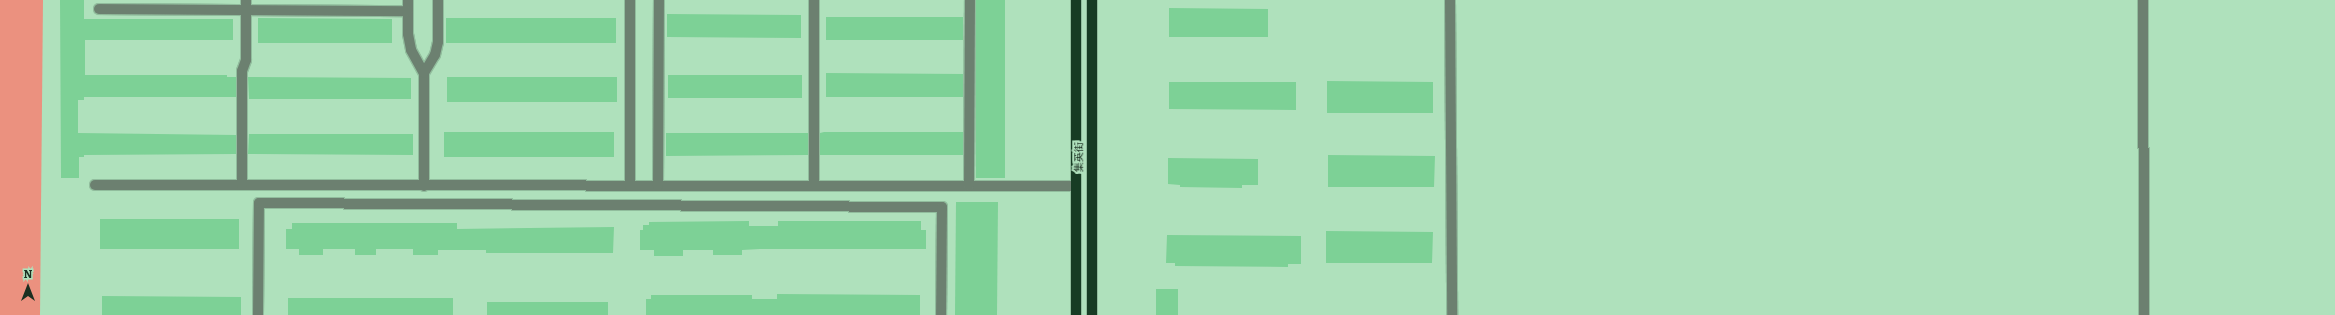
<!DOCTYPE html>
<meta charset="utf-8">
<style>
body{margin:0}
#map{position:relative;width:2335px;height:315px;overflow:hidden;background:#afe1bc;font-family:Bitter,"Noto Sans SC",serif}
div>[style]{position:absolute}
.green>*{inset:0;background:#eb917f}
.building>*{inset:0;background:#7dd196}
.roads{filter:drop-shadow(1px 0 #91bd9d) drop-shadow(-1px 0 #91bd9d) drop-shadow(0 1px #91bd9d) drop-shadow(0 -1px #91bd9d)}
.minor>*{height:10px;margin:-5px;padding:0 5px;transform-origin:5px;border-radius:5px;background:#6c8070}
.major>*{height:10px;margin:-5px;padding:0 5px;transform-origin:5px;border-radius:5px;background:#173c24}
span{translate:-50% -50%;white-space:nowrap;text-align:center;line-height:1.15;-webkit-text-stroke:4px #afe1bc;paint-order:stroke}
.street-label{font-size:10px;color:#1b2f21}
.north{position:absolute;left:8px;top:267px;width:40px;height:40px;-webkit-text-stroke:3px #afe1bc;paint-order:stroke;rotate:0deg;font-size:11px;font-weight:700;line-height:16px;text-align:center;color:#1b2f21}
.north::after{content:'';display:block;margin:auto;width:14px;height:18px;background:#1b2f21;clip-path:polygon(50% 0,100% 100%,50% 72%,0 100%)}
</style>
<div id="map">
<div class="green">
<i style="clip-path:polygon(0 0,43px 0,40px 315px,0 315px)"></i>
</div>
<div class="building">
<i style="clip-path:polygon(60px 0,84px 0,84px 19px,233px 19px,233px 40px,85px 40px,85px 75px,227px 75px,227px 77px,236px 77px,236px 97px,84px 97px,84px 100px,78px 100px,78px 133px,236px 135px,236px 154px,84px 155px,84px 157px,79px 157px,79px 178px,61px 178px)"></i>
<i style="clip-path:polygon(976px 0,1005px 0,1005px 178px,976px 178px)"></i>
<i style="clip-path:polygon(1169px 8px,1268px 9px,1268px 37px,1169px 37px)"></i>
<i style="clip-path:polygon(667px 14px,801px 15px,801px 38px,667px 37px)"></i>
<i style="clip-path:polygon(826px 17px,963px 17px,963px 40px,826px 40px)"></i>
<i style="clip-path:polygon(258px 18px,392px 19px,392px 43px,258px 43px)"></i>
<i style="clip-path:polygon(446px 18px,616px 18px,616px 43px,446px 43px)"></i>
<i style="clip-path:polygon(826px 73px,963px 74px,963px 97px,826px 97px)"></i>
<i style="clip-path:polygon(668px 75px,802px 75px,802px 98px,668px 98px)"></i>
<i style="clip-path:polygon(248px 77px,411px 78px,411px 99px,249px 99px)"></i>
<i style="clip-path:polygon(447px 77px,617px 77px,617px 102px,447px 102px)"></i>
<i style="clip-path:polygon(1327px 81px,1433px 82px,1433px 113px,1327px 113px)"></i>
<i style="clip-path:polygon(1169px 82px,1296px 82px,1296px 110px,1169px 109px)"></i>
<i style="clip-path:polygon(444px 132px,614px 132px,614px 157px,444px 157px)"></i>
<i style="clip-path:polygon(824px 132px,963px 132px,963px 155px,820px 155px,820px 133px)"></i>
<i style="clip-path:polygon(666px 133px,808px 133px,808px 155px,666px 156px)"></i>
<i style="clip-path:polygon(249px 134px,413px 134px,413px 155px,248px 154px)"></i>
<i style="clip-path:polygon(1328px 155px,1435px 156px,1434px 187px,1328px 187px)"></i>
<i style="clip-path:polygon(1168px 158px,1258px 159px,1258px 185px,1242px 185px,1242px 188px,1180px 187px,1180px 185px,1168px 184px)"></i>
<i style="clip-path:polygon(956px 202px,998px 202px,997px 315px,955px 315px)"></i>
<i style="clip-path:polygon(100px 219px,239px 219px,239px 249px,100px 249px)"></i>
<i style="clip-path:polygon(749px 221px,749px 226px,778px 226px,778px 221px,921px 221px,921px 230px,926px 230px,926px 249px,760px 249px,742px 250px,742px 255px,713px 255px,713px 250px,683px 250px,683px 256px,654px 256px,654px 250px,640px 250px,640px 230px,643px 230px,643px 225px,649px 225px,649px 222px)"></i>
<i style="clip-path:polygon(292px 223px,457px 223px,457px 229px,614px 227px,613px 253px,486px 253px,486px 250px,438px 250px,438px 255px,413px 255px,413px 249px,376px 249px,376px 255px,355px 255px,355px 249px,323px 249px,323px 255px,299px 255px,299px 249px,286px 249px,286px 229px,292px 229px)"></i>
<i style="clip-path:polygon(1326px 231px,1433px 232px,1432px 263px,1326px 263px)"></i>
<i style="clip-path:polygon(1167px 235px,1301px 236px,1301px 264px,1288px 264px,1288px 267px,1175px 266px,1175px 263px,1166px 263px)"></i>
<i style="clip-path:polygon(1156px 289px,1178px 289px,1178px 315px,1156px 315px)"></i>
<i style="clip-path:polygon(777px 294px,920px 295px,920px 315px,646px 315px,646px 299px,651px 299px,651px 295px,752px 295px,752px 299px,777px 299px)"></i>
<i style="clip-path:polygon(102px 296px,241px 297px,241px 315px,102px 315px)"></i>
<i style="clip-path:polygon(288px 298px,453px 298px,453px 315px,288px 315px)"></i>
<i style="clip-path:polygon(487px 302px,608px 302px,608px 315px,487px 315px)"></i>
</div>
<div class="roads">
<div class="minor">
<i style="left:408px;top:0;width:34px;rotate:90deg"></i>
<i style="left:408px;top:34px;width:16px;rotate:79deg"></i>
<i style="left:411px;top:50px;width:26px;rotate:61deg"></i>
<i style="left:424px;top:73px;width:113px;rotate:90deg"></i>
<i style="left:1450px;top:0;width:315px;rotate:89.6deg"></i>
<i style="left:2143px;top:0;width:315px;rotate:89.8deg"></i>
<i style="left:99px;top:9px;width:309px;rotate:0.4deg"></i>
<i style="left:424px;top:73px;width:21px;rotate:-59deg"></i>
<i style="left:435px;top:55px;width:13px;rotate:-77deg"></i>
<i style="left:438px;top:42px;width:42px;rotate:-90deg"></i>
<i style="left:95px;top:185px;width:981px;rotate:0.06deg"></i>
<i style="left:242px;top:185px;width:114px;rotate:-90deg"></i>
<i style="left:242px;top:71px;width:12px;rotate:-70deg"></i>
<i style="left:246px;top:60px;width:60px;rotate:-90deg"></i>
<i style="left:630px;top:186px;width:186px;rotate:-90deg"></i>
<i style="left:658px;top:186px;width:186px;rotate:-89.7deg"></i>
<i style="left:814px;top:186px;width:186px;rotate:-90deg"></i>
<i style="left:969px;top:186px;width:186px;rotate:-89.7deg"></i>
<i style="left:258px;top:315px;width:112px;rotate:-89.5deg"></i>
<i style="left:259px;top:203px;width:683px;rotate:0.34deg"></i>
<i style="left:942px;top:207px;width:108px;rotate:90.5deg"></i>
</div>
<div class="major">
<i style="left:1076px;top:315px;width:315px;rotate:-90deg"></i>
<i style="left:1092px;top:315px;width:315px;rotate:-90deg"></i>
</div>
</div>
<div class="street-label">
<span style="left:1080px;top:157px;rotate:-90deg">集英街</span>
</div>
<div class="north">N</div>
</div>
